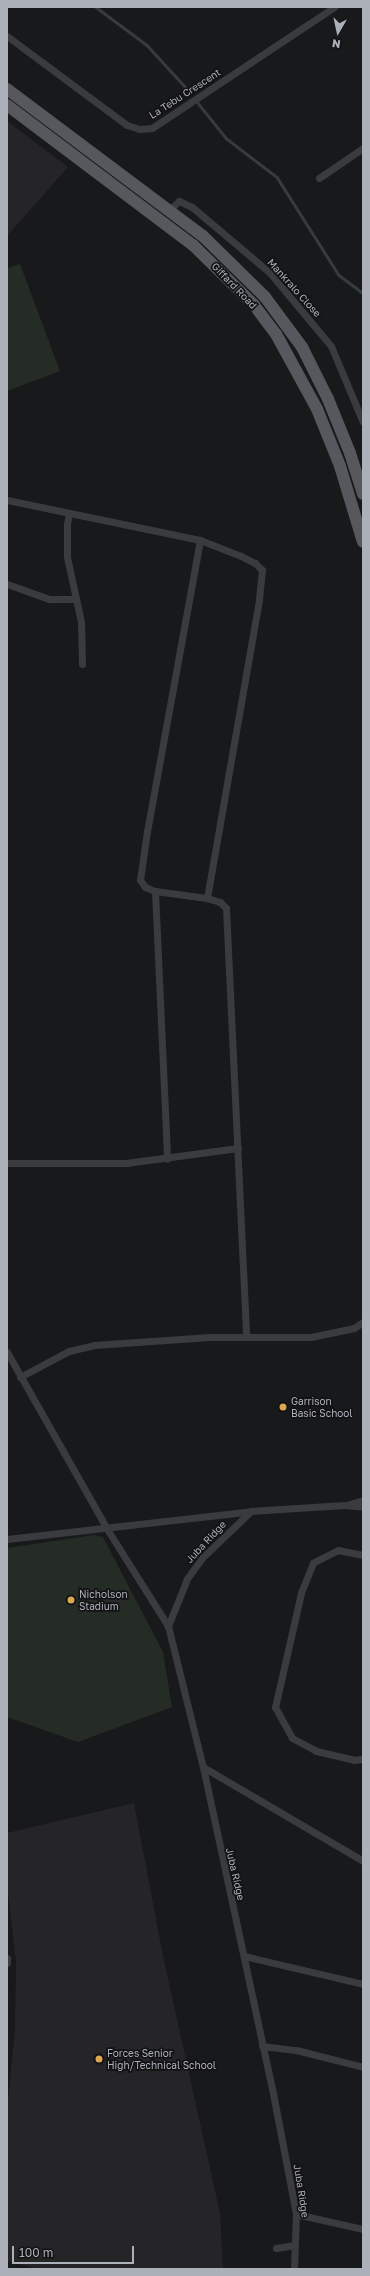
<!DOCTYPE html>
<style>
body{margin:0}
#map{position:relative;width:370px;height:2276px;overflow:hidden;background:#18191a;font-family:"Golos Text",sans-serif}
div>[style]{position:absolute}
.built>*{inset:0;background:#252527}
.green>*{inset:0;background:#252c26}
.stream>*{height:2.5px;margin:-1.25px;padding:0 1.25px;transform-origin:1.25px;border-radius:1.25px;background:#343c42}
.minor>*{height:7px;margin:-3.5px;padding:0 3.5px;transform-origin:3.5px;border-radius:3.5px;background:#3a3b3f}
.primary>*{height:12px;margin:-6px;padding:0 6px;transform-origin:6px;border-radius:6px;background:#56585d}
.dots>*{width:11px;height:11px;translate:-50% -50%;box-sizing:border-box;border:2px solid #131315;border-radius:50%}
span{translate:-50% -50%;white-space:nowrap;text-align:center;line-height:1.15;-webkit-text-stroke:3.5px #131315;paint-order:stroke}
.street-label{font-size:10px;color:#acb0b8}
.poi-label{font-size:10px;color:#acb0b8}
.left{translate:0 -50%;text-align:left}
.frame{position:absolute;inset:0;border:8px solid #acb0b8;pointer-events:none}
.north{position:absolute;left:318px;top:12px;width:40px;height:40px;-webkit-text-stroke:3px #131315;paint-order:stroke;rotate:189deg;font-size:11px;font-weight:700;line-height:16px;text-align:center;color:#acb0b8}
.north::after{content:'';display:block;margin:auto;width:14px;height:18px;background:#acb0b8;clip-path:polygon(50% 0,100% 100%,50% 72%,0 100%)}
.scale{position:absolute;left:12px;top:2246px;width:122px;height:18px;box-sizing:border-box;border:2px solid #acb0b8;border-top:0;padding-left:5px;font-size:12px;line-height:14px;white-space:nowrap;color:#acb0b8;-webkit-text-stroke:3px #131315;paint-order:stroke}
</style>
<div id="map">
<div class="built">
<i style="clip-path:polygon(7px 121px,68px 167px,7px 236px)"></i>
<i style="clip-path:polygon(134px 1803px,163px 1956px,220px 2213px,223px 2269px,39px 2269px,7px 2261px,7px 2110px,15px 2031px,16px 1961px,7px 1884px,7px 1833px)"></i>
</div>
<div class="green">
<i style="clip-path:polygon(20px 264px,60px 371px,7px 391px,7px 268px)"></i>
<i style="clip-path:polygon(94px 1535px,103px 1537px,163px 1652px,172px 1707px,78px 1742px,7px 1717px,7px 1548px)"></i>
</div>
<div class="stream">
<i style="left:96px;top:7px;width:64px;rotate:36.7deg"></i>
<i style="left:147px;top:45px;width:62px;rotate:47.6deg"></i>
<i style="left:198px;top:103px;width:45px;rotate:51.3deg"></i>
<i style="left:226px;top:138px;width:64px;rotate:37.4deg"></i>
<i style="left:277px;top:177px;width:116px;rotate:57.7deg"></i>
<i style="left:339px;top:275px;width:30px;rotate:37deg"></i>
</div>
<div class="minor">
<i style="left:7px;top:36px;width:149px;rotate:36.6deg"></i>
<i style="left:127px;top:125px;width:13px;rotate:18deg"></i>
<i style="left:139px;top:129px;width:13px;rotate:-4deg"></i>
<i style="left:152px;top:128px;width:219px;rotate:-33.6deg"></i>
<i style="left:319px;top:178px;width:53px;rotate:-34.3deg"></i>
<i style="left:169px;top:210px;width:13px;rotate:-42deg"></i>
<i style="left:179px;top:201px;width:14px;rotate:25deg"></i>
<i style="left:192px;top:207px;width:102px;rotate:40.2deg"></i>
<i style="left:270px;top:273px;width:95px;rotate:50.1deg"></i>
<i style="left:331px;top:346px;width:82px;rotate:67.2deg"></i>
<i style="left:7px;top:500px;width:197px;rotate:11.7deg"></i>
<i style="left:200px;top:540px;width:44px;rotate:21.3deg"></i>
<i style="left:241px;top:556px;width:16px;rotate:27deg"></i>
<i style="left:255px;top:563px;width:10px;rotate:45deg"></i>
<i style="left:262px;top:570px;width:30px;rotate:96deg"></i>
<i style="left:259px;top:600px;width:303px;rotate:99.9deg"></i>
<i style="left:69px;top:513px;width:11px;rotate:100deg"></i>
<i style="left:67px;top:524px;width:33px;rotate:90deg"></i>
<i style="left:67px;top:557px;width:66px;rotate:77.8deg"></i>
<i style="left:81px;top:622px;width:42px;rotate:88.6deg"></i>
<i style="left:200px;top:540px;width:296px;rotate:100.3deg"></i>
<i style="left:147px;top:831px;width:49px;rotate:98.1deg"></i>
<i style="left:140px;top:880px;width:9px;rotate:54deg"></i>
<i style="left:145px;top:887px;width:11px;rotate:22deg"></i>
<i style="left:155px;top:891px;width:52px;rotate:7.7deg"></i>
<i style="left:207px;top:898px;width:14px;rotate:17deg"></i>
<i style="left:220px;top:902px;width:8px;rotate:45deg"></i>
<i style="left:226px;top:908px;width:428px;rotate:87.3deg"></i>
<i style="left:7px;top:584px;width:45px;rotate:19.7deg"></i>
<i style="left:49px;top:599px;width:27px"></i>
<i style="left:155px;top:891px;width:268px;rotate:87.4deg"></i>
<i style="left:7px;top:1163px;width:119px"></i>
<i style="left:126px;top:1163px;width:113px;rotate:-7.6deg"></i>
<i style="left:7px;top:1352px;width:203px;rotate:60.5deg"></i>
<i style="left:107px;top:1529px;width:115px;rotate:57.8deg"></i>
<i style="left:20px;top:1377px;width:55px;rotate:-28deg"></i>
<i style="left:69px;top:1351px;width:26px;rotate:-13deg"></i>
<i style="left:94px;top:1345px;width:116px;rotate:-3.9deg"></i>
<i style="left:210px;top:1337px;width:101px"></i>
<i style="left:311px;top:1337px;width:44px;rotate:-11.8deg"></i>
<i style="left:354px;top:1328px;width:11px;rotate:-34deg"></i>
<i style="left:346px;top:1505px;width:18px;rotate:-16deg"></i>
<i style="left:251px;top:1511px;width:68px;rotate:136.2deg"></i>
<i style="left:202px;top:1558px;width:26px;rotate:126deg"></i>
<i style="left:187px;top:1579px;width:51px;rotate:112deg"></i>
<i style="left:168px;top:1626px;width:145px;rotate:76.1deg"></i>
<i style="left:203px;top:1767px;width:328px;rotate:77.9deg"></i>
<i style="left:272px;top:2088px;width:128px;rotate:79.2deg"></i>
<i style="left:296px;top:2214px;width:55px;rotate:92.1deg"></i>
<i style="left:7px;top:1539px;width:246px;rotate:-6.5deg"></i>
<i style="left:251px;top:1511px;width:94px;rotate:-3.7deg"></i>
<i style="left:345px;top:1505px;width:18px;rotate:6deg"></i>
<i style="left:363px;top:1555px;width:25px;rotate:-169deg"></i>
<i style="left:338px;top:1550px;width:28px;rotate:153deg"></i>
<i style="left:313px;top:1563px;width:32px;rotate:112deg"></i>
<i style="left:301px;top:1593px;width:117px;rotate:102.8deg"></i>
<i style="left:275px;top:1707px;width:35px;rotate:61deg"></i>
<i style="left:292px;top:1738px;width:27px;rotate:28deg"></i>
<i style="left:316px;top:1751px;width:39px;rotate:13deg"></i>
<i style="left:354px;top:1760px;width:9px;rotate:-6deg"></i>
<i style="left:203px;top:1767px;width:186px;rotate:30.4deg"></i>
<i style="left:244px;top:1956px;width:122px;rotate:13.2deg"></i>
<i style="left:7px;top:1958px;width:5px;rotate:90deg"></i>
<i style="left:262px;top:2046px;width:34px;rotate:7deg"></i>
<i style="left:296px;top:2050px;width:69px;rotate:14.2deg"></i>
<i style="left:296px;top:2214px;width:69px;rotate:12.6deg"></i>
<i style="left:276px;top:2248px;width:19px;rotate:-9deg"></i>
</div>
<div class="primary">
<i style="left:7px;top:89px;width:245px;rotate:36.9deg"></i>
<i style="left:203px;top:236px;width:87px;rotate:44.5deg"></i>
<i style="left:265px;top:297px;width:62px;rotate:53.5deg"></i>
<i style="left:302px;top:347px;width:58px;rotate:63.4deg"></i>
<i style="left:328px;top:399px;width:58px;rotate:67.8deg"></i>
<i style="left:350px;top:453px;width:43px;rotate:72.4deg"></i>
<i style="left:7px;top:105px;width:233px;rotate:37deg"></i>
<i style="left:193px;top:245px;width:86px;rotate:44.5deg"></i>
<i style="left:254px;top:305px;width:36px;rotate:53deg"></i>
<i style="left:276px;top:334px;width:85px;rotate:61.3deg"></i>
<i style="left:317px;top:409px;width:61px;rotate:68deg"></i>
<i style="left:340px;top:466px;width:79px;rotate:73.2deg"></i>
</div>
<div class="dots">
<i style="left:283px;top:1407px;background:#dca74e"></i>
<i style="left:71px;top:1600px;background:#dca74e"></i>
<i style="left:99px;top:2059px;background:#dca74e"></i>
</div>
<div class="street-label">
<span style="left:185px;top:94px;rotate:-33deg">La Tebu Crescent</span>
<span style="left:234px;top:286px;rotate:46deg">Giffard Road</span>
<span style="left:294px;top:288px;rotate:48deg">Mankralo Close</span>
<span style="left:206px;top:1542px;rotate:-47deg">Juba Ridge</span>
<span style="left:235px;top:1874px;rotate:77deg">Juba Ridge</span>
<span style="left:301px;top:2191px;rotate:81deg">Juba Ridge</span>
</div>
<div class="poi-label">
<span class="left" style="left:291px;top:1407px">Garrison<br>Basic School</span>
<span class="left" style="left:79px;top:1600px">Nicholson<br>Stadium</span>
<span class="left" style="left:107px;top:2059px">Forces Senior<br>High/Technical School</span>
</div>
<div class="frame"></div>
<div class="north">N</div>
<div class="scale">100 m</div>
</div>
